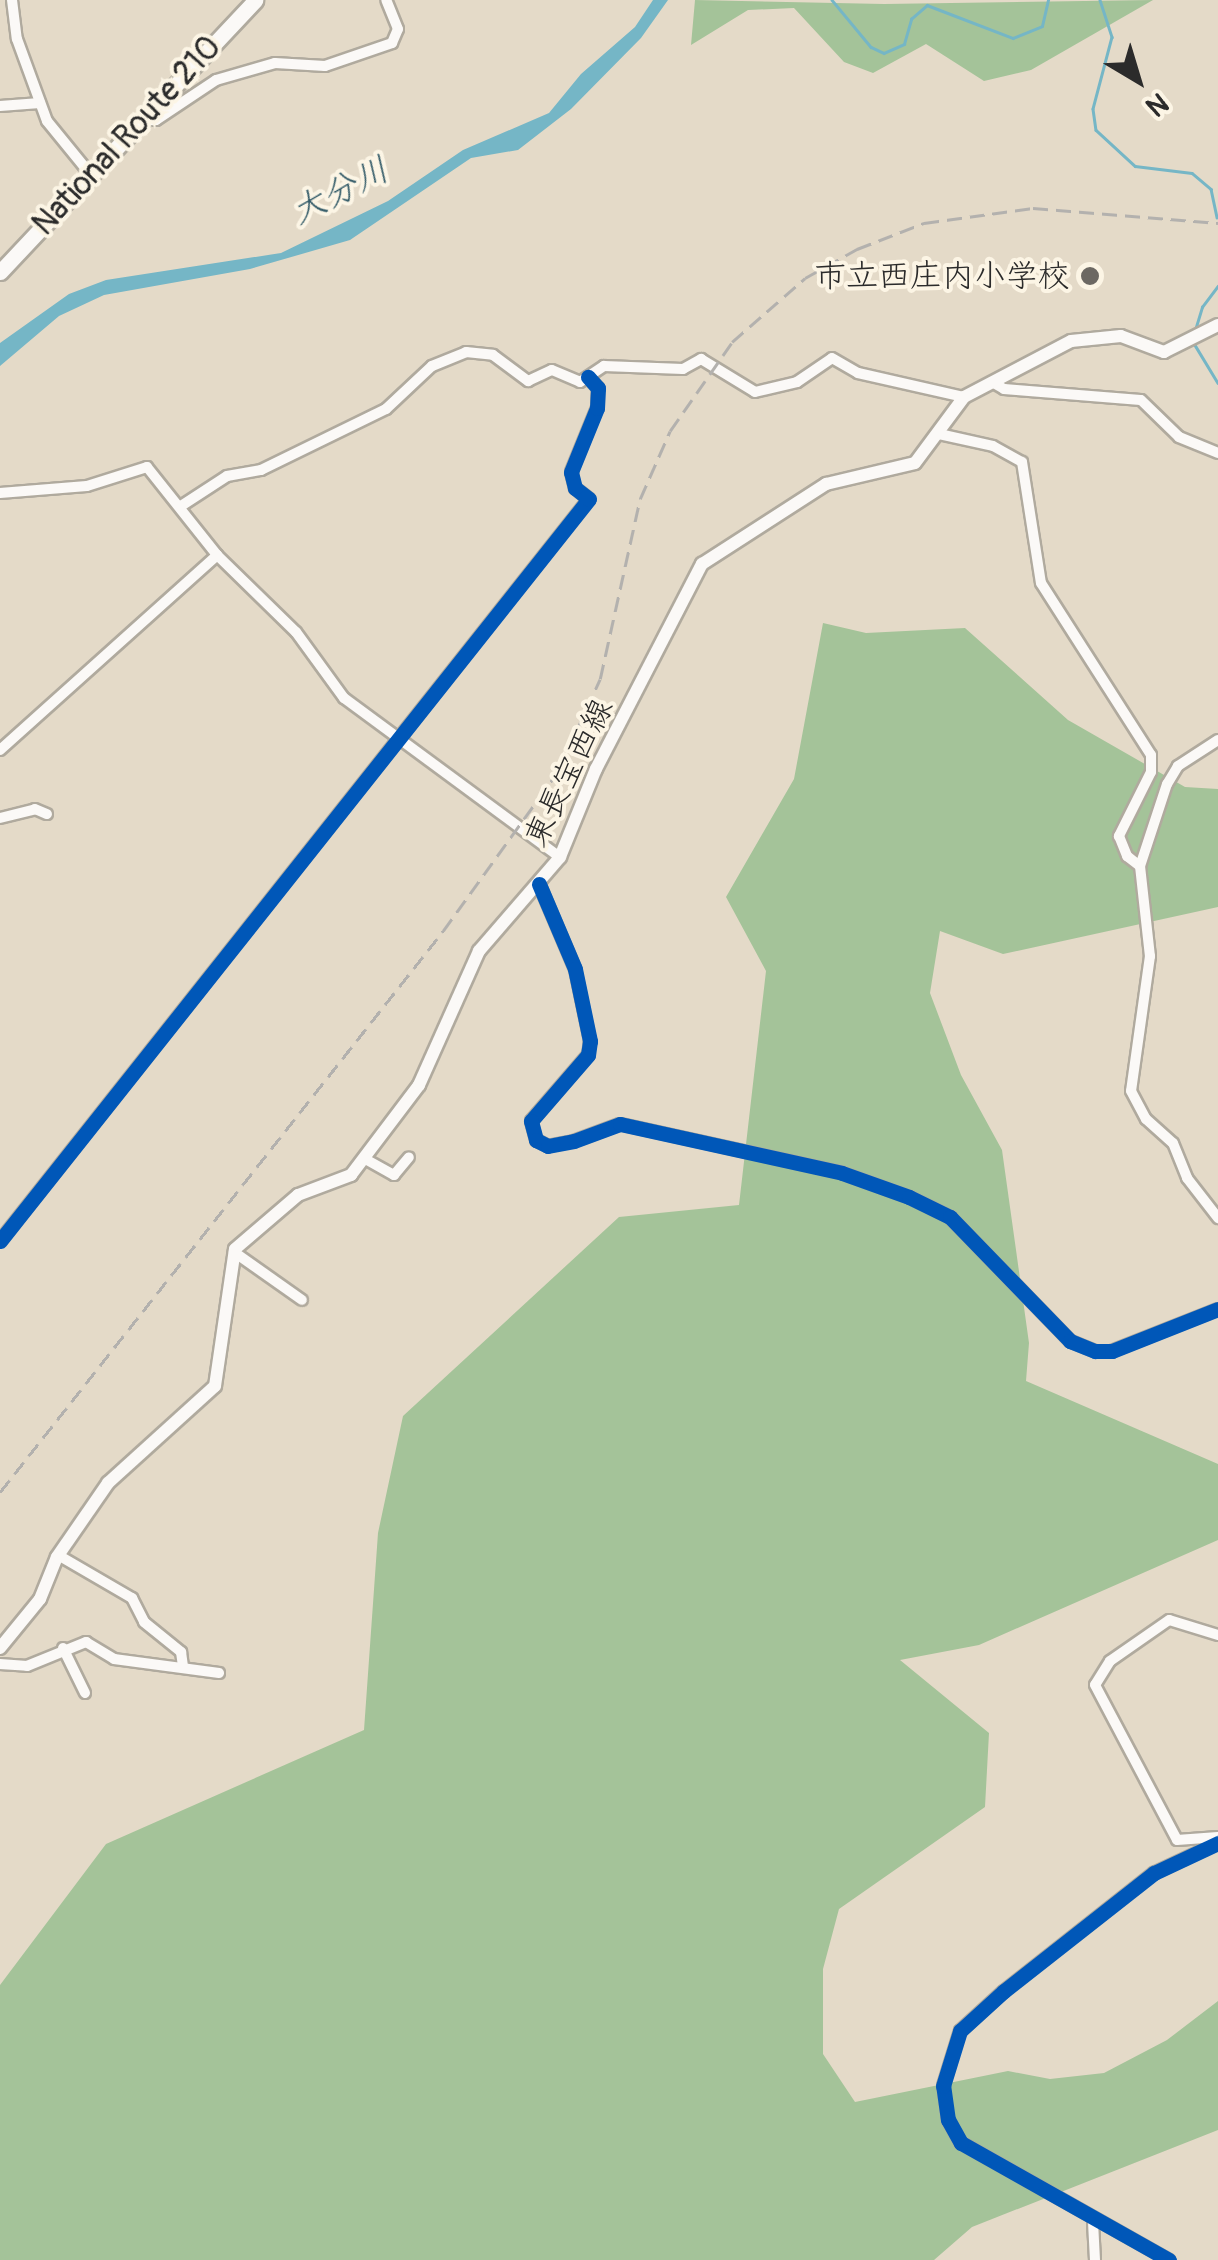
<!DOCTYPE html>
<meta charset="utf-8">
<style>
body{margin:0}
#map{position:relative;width:1218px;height:2260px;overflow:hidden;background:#e4dac8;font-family:Pangolin,"Klee One",sans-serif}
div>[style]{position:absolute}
.forest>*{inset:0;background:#a4c399}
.water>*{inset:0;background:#75b6c6}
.stream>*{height:2.5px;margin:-1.25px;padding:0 1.25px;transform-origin:1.25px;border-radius:1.25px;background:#75b6c6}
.roads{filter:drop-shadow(2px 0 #b0aa9e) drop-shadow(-2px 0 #b0aa9e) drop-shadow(0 2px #b0aa9e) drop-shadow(0 -2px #b0aa9e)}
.minor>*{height:10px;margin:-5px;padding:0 5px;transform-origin:5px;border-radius:5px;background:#fbf9f7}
.major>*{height:12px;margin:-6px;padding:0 6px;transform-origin:6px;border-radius:6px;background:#fbf9f7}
.highway>*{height:15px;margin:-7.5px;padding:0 7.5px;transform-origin:7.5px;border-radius:7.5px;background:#fbf9f7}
.rail>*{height:2.5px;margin-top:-1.25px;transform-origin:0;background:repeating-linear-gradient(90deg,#b3b1ae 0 15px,transparent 0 23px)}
.cycleway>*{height:15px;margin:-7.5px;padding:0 7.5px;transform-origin:7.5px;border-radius:7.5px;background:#0057b8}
.dots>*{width:28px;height:28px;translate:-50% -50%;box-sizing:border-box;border:5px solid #fcf5e5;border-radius:50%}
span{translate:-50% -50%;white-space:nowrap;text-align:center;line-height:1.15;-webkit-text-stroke:8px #fcf5e5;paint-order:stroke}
.street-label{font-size:32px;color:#2b2b2b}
.poi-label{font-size:32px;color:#2b2b2b}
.right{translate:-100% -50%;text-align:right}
.water-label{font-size:35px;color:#355c69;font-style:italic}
.north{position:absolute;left:1088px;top:30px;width:100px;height:100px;-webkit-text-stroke:8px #fcf5e5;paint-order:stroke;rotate:142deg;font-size:28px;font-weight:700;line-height:40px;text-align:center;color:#2b2b2b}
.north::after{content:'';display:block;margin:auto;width:35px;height:45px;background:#2b2b2b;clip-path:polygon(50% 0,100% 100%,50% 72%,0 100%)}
</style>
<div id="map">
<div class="forest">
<i style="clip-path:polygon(695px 0,884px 4px,1153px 0,1031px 70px,984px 81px,926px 44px,873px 73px,844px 62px,794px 8px,748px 10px,691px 45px)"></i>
<i style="clip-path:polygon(823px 623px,866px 633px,965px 628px,1068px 720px,1185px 787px,1218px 789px,1218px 907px,1003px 954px,940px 931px,930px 993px,961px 1075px,1002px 1150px,1029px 1343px,1026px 1381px,1218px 1464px,1218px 1540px,979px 1645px,900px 1660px,989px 1733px,985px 1807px,839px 1909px,823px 1969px,823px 2054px,855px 2102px,1008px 2071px,1050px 2079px,1104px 2073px,1167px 2040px,1218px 2001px,1218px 2130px,972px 2227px,934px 2260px,0 2260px,0 1985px,106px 1844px,364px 1730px,378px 1533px,403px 1416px,619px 1217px,739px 1205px,766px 971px,726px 897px,794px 779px)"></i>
</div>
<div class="water">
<i style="clip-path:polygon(653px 0,668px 0,641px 38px,571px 109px,518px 150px,471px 158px,350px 240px,250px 269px,104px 295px,59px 316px,0 366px,0 343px,69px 294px,106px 280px,281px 253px,388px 201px,463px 150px,549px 113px,581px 74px,635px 27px)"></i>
</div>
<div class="stream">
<i style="left:832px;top:0;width:61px;rotate:50.3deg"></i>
<i style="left:871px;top:47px;width:14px;rotate:25deg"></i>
<i style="left:884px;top:53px;width:22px;rotate:-24deg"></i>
<i style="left:904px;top:44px;width:26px;rotate:-74deg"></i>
<i style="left:911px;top:19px;width:21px;rotate:-41deg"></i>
<i style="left:927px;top:5px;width:92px;rotate:21deg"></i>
<i style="left:1013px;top:38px;width:31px;rotate:-22deg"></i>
<i style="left:1042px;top:26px;width:27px;rotate:-77deg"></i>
<i style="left:1100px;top:0;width:39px;rotate:72deg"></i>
<i style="left:1112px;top:37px;width:74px;rotate:104.8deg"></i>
<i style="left:1093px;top:109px;width:21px;rotate:82deg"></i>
<i style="left:1096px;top:130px;width:53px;rotate:42.7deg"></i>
<i style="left:1135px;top:166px;width:57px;rotate:7deg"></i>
<i style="left:1192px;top:173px;width:25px;rotate:40deg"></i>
<i style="left:1211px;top:189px;width:29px;rotate:78deg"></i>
<i style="left:1195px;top:330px;width:24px;rotate:-73deg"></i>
<i style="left:1202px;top:307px;width:26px;rotate:-53deg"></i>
<i style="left:1195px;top:345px;width:44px;rotate:58.8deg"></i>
</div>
<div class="roads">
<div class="minor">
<i style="left:12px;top:0;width:39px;rotate:83deg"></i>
<i style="left:17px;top:39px;width:87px;rotate:69.9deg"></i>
<i style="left:47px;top:121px;width:70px;rotate:50.8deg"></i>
<i style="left:0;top:106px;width:40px;rotate:-4.3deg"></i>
<i style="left:142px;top:120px;width:14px"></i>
<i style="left:156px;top:120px;width:72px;rotate:-33.7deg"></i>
<i style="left:216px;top:80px;width:61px;rotate:-16.1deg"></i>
<i style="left:275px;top:63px;width:50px;rotate:3.4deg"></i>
<i style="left:325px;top:66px;width:71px;rotate:-18.9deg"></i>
<i style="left:392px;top:43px;width:15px;rotate:-67deg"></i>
<i style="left:398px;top:29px;width:31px;rotate:-112deg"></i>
<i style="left:992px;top:382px;width:14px;rotate:30deg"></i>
<i style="left:1004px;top:389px;width:137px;rotate:4.6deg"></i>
<i style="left:1141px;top:400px;width:53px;rotate:44.2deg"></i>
<i style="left:1179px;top:437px;width:42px;rotate:22.3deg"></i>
<i style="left:939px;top:434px;width:55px;rotate:12.5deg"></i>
<i style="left:993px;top:446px;width:33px;rotate:29deg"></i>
<i style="left:1022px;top:462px;width:122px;rotate:81.1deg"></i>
<i style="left:1041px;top:583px;width:204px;rotate:57.4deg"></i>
<i style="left:1151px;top:755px;width:17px;rotate:90deg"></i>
<i style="left:1151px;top:772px;width:72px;rotate:116.6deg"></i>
<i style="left:1119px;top:836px;width:22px;rotate:68deg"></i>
<i style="left:1127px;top:856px;width:16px;rotate:38deg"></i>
<i style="left:0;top:493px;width:87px;rotate:-4.6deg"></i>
<i style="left:87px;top:486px;width:63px;rotate:-17.6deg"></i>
<i style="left:147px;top:467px;width:112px;rotate:51.5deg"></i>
<i style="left:217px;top:555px;width:110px;rotate:44.3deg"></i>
<i style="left:296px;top:632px;width:82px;rotate:54deg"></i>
<i style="left:344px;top:698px;width:268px;rotate:36.4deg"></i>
<i style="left:181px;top:506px;width:55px;rotate:-33.1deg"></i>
<i style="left:227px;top:476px;width:35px;rotate:-10deg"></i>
<i style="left:261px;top:470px;width:139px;rotate:-26deg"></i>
<i style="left:386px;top:409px;width:63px;rotate:-43.1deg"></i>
<i style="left:432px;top:366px;width:37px;rotate:-22deg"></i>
<i style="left:466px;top:352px;width:27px;rotate:6deg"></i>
<i style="left:493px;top:355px;width:44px;rotate:36.6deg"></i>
<i style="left:528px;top:381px;width:26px;rotate:-25deg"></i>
<i style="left:552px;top:370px;width:30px;rotate:23deg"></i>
<i style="left:580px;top:382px;width:29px;rotate:-34deg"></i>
<i style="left:604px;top:366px;width:79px;rotate:2.2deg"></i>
<i style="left:683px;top:369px;width:21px;rotate:-29deg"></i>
<i style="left:701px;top:359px;width:63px;rotate:31.4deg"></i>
<i style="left:755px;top:392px;width:43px;rotate:-13.4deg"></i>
<i style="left:797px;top:382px;width:42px;rotate:-34.4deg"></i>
<i style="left:832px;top:358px;width:30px;rotate:30deg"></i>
<i style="left:858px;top:373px;width:109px;rotate:12.8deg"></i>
<i style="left:1218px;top:740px;width:48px;rotate:147deg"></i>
<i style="left:1178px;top:766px;width:21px;rotate:121deg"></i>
<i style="left:1167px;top:784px;width:86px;rotate:108.2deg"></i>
<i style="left:1140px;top:866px;width:91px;rotate:83.7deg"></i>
<i style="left:1150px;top:956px;width:136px;rotate:98deg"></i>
<i style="left:1131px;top:1091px;width:32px;rotate:62deg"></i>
<i style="left:1146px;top:1119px;width:36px;rotate:42deg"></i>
<i style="left:1173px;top:1143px;width:38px;rotate:68deg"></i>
<i style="left:1187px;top:1178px;width:51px;rotate:52.2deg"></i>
<i style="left:0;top:750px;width:292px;rotate:-41.9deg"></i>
<i style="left:0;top:818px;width:36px;rotate:-14deg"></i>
<i style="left:35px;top:809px;width:13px;rotate:23deg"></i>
<i style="left:539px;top:884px;width:92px;rotate:67deg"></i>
<i style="left:575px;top:969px;width:74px;rotate:78.2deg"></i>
<i style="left:590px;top:1041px;width:14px;rotate:98deg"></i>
<i style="left:588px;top:1055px;width:87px;rotate:130.8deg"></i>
<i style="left:531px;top:1121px;width:20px;rotate:75deg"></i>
<i style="left:536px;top:1140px;width:13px;rotate:27deg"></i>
<i style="left:548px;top:1146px;width:26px;rotate:-11deg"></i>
<i style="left:574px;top:1141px;width:49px;rotate:-20.3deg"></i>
<i style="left:620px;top:1124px;width:227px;rotate:12.4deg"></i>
<i style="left:842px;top:1173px;width:71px;rotate:19.7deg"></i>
<i style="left:909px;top:1197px;width:46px;rotate:26deg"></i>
<i style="left:950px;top:1217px;width:173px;rotate:45.9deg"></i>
<i style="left:1070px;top:1341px;width:27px;rotate:22deg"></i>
<i style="left:1095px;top:1351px;width:17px"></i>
<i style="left:1112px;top:1351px;width:114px;rotate:-21.6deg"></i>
<i style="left:367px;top:1160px;width:31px;rotate:29deg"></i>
<i style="left:394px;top:1175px;width:23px;rotate:-50deg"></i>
<i style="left:0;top:1241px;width:947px;rotate:-51.56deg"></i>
<i style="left:589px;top:499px;width:18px;rotate:-142deg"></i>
<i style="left:575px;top:488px;width:16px;rotate:-104deg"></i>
<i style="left:571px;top:472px;width:69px;rotate:-67.9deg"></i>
<i style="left:597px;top:408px;width:20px;rotate:-87deg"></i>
<i style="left:598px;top:388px;width:15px;rotate:-132deg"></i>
<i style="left:234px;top:1252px;width:83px;rotate:35.2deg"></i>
<i style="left:58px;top:1555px;width:86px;rotate:30.2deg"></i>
<i style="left:132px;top:1598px;width:27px;rotate:63deg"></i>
<i style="left:144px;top:1622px;width:48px;rotate:39deg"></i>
<i style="left:181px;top:1652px;width:14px;rotate:82deg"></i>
<i style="left:1218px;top:1635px;width:51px;rotate:-163deg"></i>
<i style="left:1169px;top:1620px;width:72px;rotate:145.2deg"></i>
<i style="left:1110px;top:1661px;width:28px;rotate:122deg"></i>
<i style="left:1095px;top:1685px;width:175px;rotate:62.1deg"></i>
<i style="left:1177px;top:1840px;width:41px;rotate:-4.2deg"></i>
<i style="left:63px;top:1648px;width:50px;rotate:63.9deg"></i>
<i style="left:0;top:1664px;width:27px;rotate:4deg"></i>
<i style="left:27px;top:1666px;width:64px;rotate:-22.1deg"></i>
<i style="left:86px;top:1642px;width:33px;rotate:31deg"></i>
<i style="left:114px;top:1659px;width:106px;rotate:7.6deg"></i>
<i style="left:1093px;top:2222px;width:38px;rotate:87deg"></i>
<i style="left:1169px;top:2260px;width:239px;rotate:-150.6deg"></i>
<i style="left:961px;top:2143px;width:26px;rotate:-119deg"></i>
<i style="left:948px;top:2120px;width:34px;rotate:-98deg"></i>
<i style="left:943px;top:2086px;width:58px;rotate:-72.8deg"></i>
<i style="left:960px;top:2031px;width:59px;rotate:-42.3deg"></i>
<i style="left:1004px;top:1991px;width:191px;rotate:-38.2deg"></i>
<i style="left:1154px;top:1873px;width:71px;rotate:-25.1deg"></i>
</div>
<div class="major">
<i style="left:0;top:1648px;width:63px;rotate:-50.8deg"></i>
<i style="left:40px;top:1599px;width:45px;rotate:-68deg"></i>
<i style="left:57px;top:1557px;width:90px;rotate:-55.4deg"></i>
<i style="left:108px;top:1483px;width:144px;rotate:-42.2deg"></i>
<i style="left:215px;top:1386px;width:138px;rotate:-81.7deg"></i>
<i style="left:235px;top:1249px;width:83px;rotate:-40.6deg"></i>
<i style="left:298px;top:1195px;width:57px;rotate:-20.7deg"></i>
<i style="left:351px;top:1175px;width:113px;rotate:-52.9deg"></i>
<i style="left:419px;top:1085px;width:147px;rotate:-65.9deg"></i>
<i style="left:479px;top:951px;width:124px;rotate:-49.2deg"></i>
<i style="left:560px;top:857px;width:95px;rotate:-67.8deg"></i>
<i style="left:596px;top:769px;width:231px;rotate:-62.7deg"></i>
<i style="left:702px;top:564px;width:148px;rotate:-32.8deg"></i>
<i style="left:826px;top:484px;width:91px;rotate:-13.3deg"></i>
<i style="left:915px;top:463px;width:82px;rotate:-53.4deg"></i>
<i style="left:964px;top:397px;width:121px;rotate:-27.6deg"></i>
<i style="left:1071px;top:341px;width:50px;rotate:-5.7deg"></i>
<i style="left:1121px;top:336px;width:46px;rotate:20.4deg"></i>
<i style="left:1164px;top:352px;width:60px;rotate:-26.6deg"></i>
</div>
<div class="highway">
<i style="left:0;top:272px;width:373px;rotate:-46.8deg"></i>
</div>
</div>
<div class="rail">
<i style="left:0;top:1492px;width:715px;rotate:-51.7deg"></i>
<i style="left:443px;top:931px;width:195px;rotate:-54.2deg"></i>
<i style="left:557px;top:773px;width:103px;rotate:-65.4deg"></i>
<i style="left:600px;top:679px;width:184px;rotate:-77.5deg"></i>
<i style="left:640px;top:499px;width:74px;rotate:-66.2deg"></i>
<i style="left:670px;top:431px;width:108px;rotate:-55.1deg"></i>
<i style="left:732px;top:342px;width:97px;rotate:-41.2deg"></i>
<i style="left:805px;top:278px;width:60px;rotate:-29.1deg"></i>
<i style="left:857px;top:249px;width:72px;rotate:-21.2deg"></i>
<i style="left:924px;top:223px;width:110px;rotate:-7.8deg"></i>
<i style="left:1033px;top:208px;width:186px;rotate:4.6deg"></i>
</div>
<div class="cycleway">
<i style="left:539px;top:884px;width:92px;rotate:67deg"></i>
<i style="left:575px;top:969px;width:74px;rotate:78.2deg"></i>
<i style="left:590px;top:1041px;width:14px;rotate:98deg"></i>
<i style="left:588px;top:1055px;width:87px;rotate:130.8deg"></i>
<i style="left:531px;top:1121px;width:20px;rotate:75deg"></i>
<i style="left:536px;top:1140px;width:13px;rotate:27deg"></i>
<i style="left:548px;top:1146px;width:26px;rotate:-11deg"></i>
<i style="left:574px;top:1141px;width:49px;rotate:-20.3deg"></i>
<i style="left:620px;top:1124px;width:227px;rotate:12.4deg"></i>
<i style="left:842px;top:1173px;width:71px;rotate:19.7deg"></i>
<i style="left:909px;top:1197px;width:46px;rotate:26deg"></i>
<i style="left:950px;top:1217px;width:173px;rotate:45.9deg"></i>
<i style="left:1070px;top:1341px;width:27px;rotate:22deg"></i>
<i style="left:1095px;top:1351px;width:17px"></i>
<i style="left:1112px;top:1351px;width:114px;rotate:-21.6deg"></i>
<i style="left:0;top:1241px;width:947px;rotate:-51.56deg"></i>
<i style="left:589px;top:499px;width:18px;rotate:-142deg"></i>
<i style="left:575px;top:488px;width:16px;rotate:-104deg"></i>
<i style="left:571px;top:472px;width:69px;rotate:-67.9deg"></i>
<i style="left:597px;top:408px;width:20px;rotate:-87deg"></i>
<i style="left:598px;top:388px;width:15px;rotate:-132deg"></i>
<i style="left:1169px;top:2260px;width:239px;rotate:-150.6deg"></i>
<i style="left:961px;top:2143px;width:26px;rotate:-119deg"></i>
<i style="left:948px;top:2120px;width:34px;rotate:-98deg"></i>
<i style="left:943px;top:2086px;width:58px;rotate:-72.8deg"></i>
<i style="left:960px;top:2031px;width:59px;rotate:-42.3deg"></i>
<i style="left:1004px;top:1991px;width:191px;rotate:-38.2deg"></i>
<i style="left:1154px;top:1873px;width:71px;rotate:-25.1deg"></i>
</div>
<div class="dots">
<i style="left:1090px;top:276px;background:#6c6862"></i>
</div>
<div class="street-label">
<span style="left:127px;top:136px;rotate:-47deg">National Route 210</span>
<span style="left:569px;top:773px;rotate:-64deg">東長宝西線</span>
</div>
<div class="poi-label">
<span class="right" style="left:1070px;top:276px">市立西庄内小学校</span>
</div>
<div class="water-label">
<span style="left:340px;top:191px;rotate:-27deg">大分川</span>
</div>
<div class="north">N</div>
</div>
